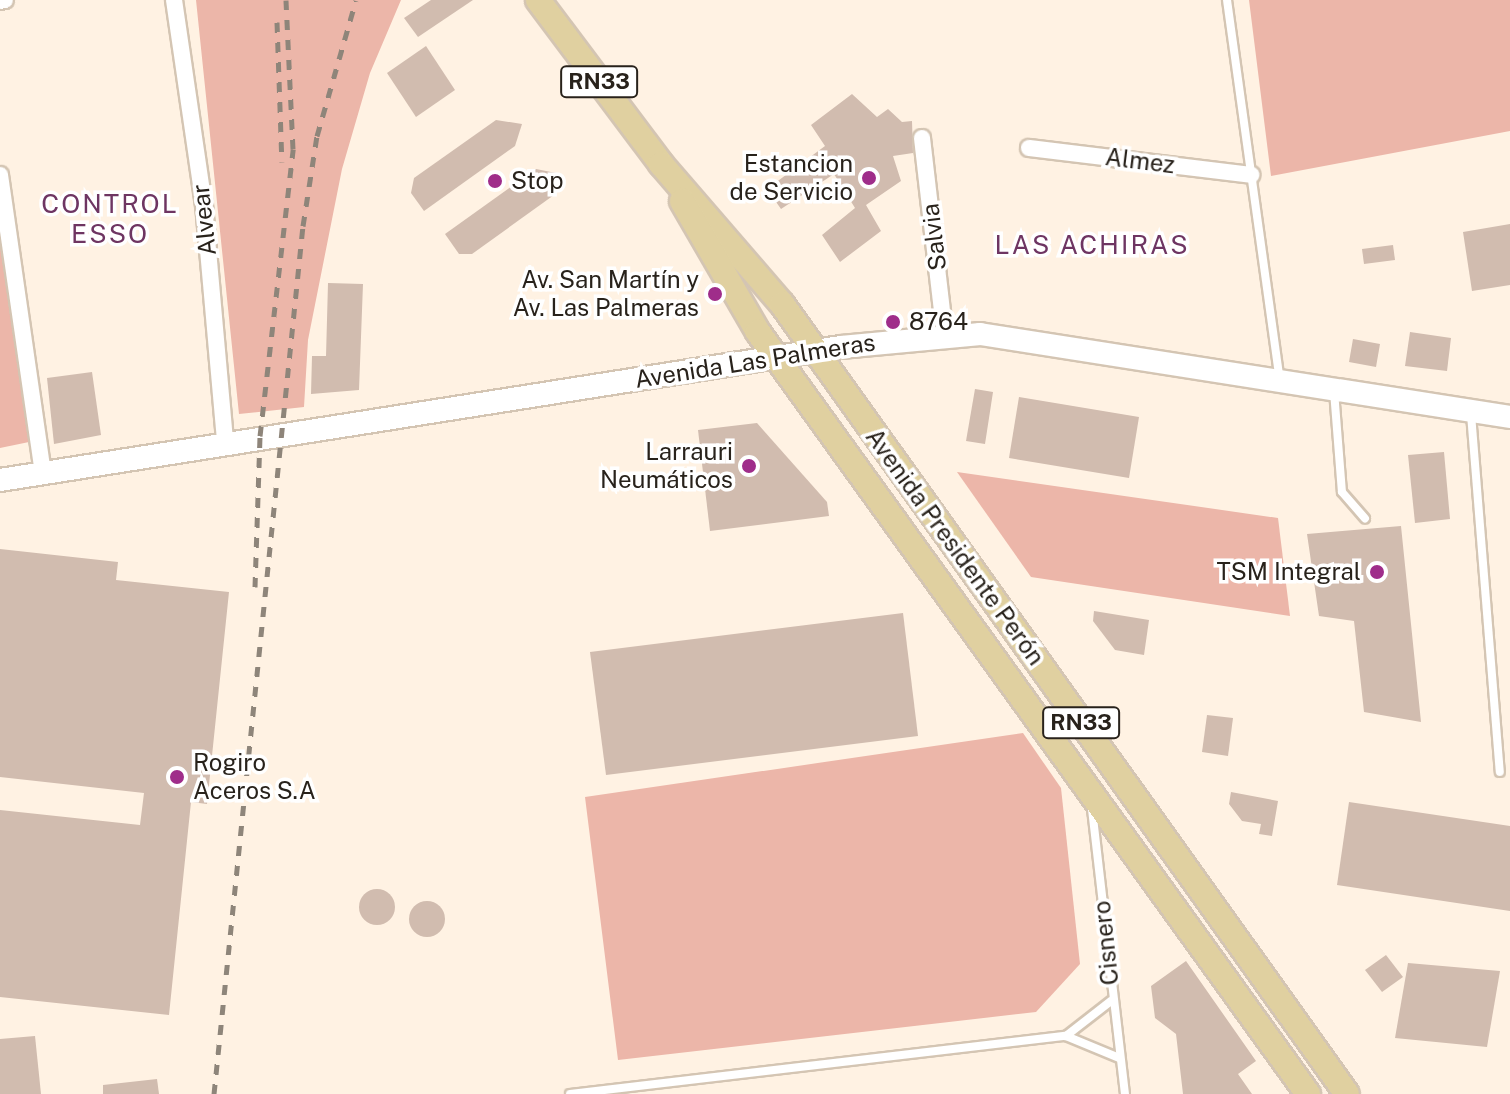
<!DOCTYPE html>
<meta charset="utf-8">
<style>
body{margin:0}
#map{position:relative;width:1510px;height:1094px;overflow:hidden;background:#fff2e3;font-family:"Public Sans",sans-serif}
div>[style]{position:absolute}
.green>*{inset:0;background:#ecb6a9}
.building>*{inset:0;background:#d1bcaf}
.round{border-radius:50%}
.roads{filter:drop-shadow(2px 0 #d4c5b3) drop-shadow(-2px 0 #d4c5b3) drop-shadow(0 2px #d4c5b3) drop-shadow(0 -2px #d4c5b3)}
.lane>*{height:8px;margin:-4px;padding:0 4px;transform-origin:4px;border-radius:4px;background:#fff}
.street>*{height:16px;margin:-8px;padding:0 8px;transform-origin:8px;border-radius:8px;background:#fff}
.secondary>*{height:22px;margin:-11px;padding:0 11px;transform-origin:11px;border-radius:11px;background:#fff}
.primary>*{height:24px;margin:-12px;padding:0 12px;transform-origin:12px;border-radius:12px;background:#e0d0a0}
.rail>*{height:5px;margin-top:-2.5px;transform-origin:0;background:repeating-linear-gradient(90deg,#8e857a 0 10px,transparent 0 20px)}
.dots>*{width:22px;height:22px;translate:-50% -50%;box-sizing:border-box;border:4px solid #fff;border-radius:50%}
span{translate:-50% -50%;white-space:nowrap;text-align:center;line-height:1.15;-webkit-text-stroke:7px #fff;paint-order:stroke}
.shield-label span{padding:2px 6px;background:#fff;border:2px solid;border-radius:6px;-webkit-text-stroke-width:0}
.shield-label{font-size:22px;color:#28221b;font-weight:700}
.street-label{font-size:24px;color:#28221b}
.poi-label{font-size:24px;color:#28221b}
.right{translate:-100% -50%;text-align:right}
.left{translate:0 -50%;text-align:left}
.neighbourhood-label{font-size:26px;color:#6e3562;letter-spacing:2px}
</style>
<div id="map">
<div class="green">
<i style="clip-path:polygon(196px 0,401px 0,370px 73px,342px 169px,308px 340px,304px 407px,239px 414px)"></i>
<i style="clip-path:polygon(1249px 0,1510px 0,1510px 131px,1271px 176px)"></i>
<i style="clip-path:polygon(0 240px,29px 442px,0 448px)"></i>
<i style="clip-path:polygon(957px 472px,1278px 518px,1290px 616px,1031px 577px)"></i>
<i style="clip-path:polygon(1023px 733px,1061px 788px,1080px 964px,1036px 1012px,618px 1060px,585px 797px)"></i>
</div>
<div class="building">
<i style="clip-path:polygon(431px 0,473px 0,418px 37px,404px 18px)"></i>
<i style="clip-path:polygon(426px 46px,455px 90px,416px 117px,387px 73px)"></i>
<i style="clip-path:polygon(852px 94px,877px 117px,888px 109px,902px 122px,912px 121px,913px 153px,893px 156px,901px 181px,866px 205px,881px 231px,840px 262px,822px 235px,855px 208px,834px 174px,781px 209px,767px 189px,825px 146px,811px 125px)"></i>
<i style="clip-path:polygon(496px 120px,522px 124px,515px 146px,424px 211px,411px 193px,414px 178px)"></i>
<i style="clip-path:polygon(536px 169px,561px 174px,554px 195px,472px 254px,459px 254px,445px 234px)"></i>
<i style="clip-path:polygon(1510px 224px,1510px 285px,1472px 291px,1463px 232px)"></i>
<i style="clip-path:polygon(1393px 245px,1395px 260px,1364px 264px,1362px 249px)"></i>
<i style="clip-path:polygon(328px 283px,363px 284px,359px 390px,311px 394px,312px 356px,326px 356px)"></i>
<i style="clip-path:polygon(1410px 332px,1451px 338px,1447px 371px,1405px 366px)"></i>
<i style="clip-path:polygon(1353px 339px,1380px 344px,1376px 367px,1349px 362px)"></i>
<i style="clip-path:polygon(92px 372px,101px 435px,54px 444px,47px 378px)"></i>
<i style="clip-path:polygon(975px 389px,993px 392px,985px 444px,966px 441px)"></i>
<i style="clip-path:polygon(1019px 397px,1139px 417px,1129px 478px,1009px 458px)"></i>
<i style="clip-path:polygon(757px 423px,827px 502px,829px 516px,710px 531px,698px 430px)"></i>
<i style="clip-path:polygon(1444px 452px,1450px 519px,1415px 523px,1408px 455px)"></i>
<i style="clip-path:polygon(1401px 526px,1421px 722px,1364px 712px,1354px 621px,1319px 616px,1307px 534px)"></i>
<i style="clip-path:polygon(0 549px,118px 562px,116px 580px,229px 592px,207px 804px,191px 802px,169px 1015px,0 997px,0 810px,140px 825px,144px 793px,0 777px)"></i>
<i style="clip-path:polygon(1094px 611px,1149px 620px,1144px 655px,1115px 650px,1093px 621px)"></i>
<i style="clip-path:polygon(903px 613px,918px 736px,606px 775px,590px 652px)"></i>
<i style="clip-path:polygon(1207px 715px,1233px 718px,1228px 756px,1202px 752px)"></i>
<i style="clip-path:polygon(1231px 792px,1278px 801px,1272px 836px,1259px 834px,1261px 824px,1242px 821px,1229px 804px)"></i>
<i style="clip-path:polygon(1349px 802px,1510px 826px,1510px 911px,1337px 885px)"></i>
<i class="round" style="left:359px;top:889px;width:36px;height:36px"></i>
<i class="round" style="left:409px;top:901px;width:36px;height:36px"></i>
<i style="clip-path:polygon(1386px 955px,1403px 977px,1382px 992px,1365px 970px)"></i>
<i style="clip-path:polygon(1186px 961px,1256px 1061px,1238px 1074px,1252px 1094px,1183px 1094px,1176px 1034px,1155px 1018px,1151px 986px)"></i>
<i style="clip-path:polygon(1408px 963px,1500px 971px,1487px 1047px,1395px 1038px)"></i>
<i style="clip-path:polygon(35px 1036px,41px 1094px,0 1094px,0 1039px)"></i>
<i style="clip-path:polygon(157px 1079px,159px 1094px,103px 1094px,103px 1085px)"></i>
</div>
<div class="roads">
<div class="lane">
<i style="left:1227px;top:0;width:385px;rotate:82.1deg"></i>
<i style="left:1334px;top:391px;width:101px;rotate:85.5deg"></i>
<i style="left:1342px;top:492px;width:35px;rotate:49deg"></i>
<i style="left:1471px;top:414px;width:359px;rotate:85.4deg"></i>
<i style="left:1092px;top:809px;width:287px;rotate:83.4deg"></i>
<i style="left:1066px;top:1036px;width:57px;rotate:22.5deg"></i>
<i style="left:570px;top:1094px;width:499px;rotate:-6.7deg"></i>
<i style="left:1066px;top:1036px;width:57px;rotate:-37.9deg"></i>
</div>
<div class="street">
<i style="left:174px;top:0;width:207px;rotate:81.7deg"></i>
<i style="left:204px;top:205px;width:237px;rotate:84.9deg"></i>
<i style="left:0;top:1px;width:5px;rotate:-11deg"></i>
<i style="left:922px;top:138px;width:199px;rotate:83.4deg"></i>
<i style="left:1029px;top:148px;width:224px;rotate:6.9deg"></i>
<i style="left:0;top:175px;width:300px;rotate:81.8deg"></i>
</div>
<div class="secondary">
<i style="left:0;top:480px;width:851px;rotate:-8.99deg"></i>
<i style="left:841px;top:347px;width:140px;rotate:-5.3deg"></i>
<i style="left:980px;top:334px;width:536px;rotate:8.9deg"></i>
</div>
<div class="primary">
<i style="left:538px;top:0;width:205px;rotate:53.1deg"></i>
<i style="left:661px;top:164px;width:185px;rotate:49.2deg"></i>
<i style="left:782px;top:304px;width:971px;rotate:54.43deg"></i>
<i style="left:682px;top:201px;width:151px;rotate:59.9deg"></i>
<i style="left:758px;top:332px;width:940px;rotate:54.18deg"></i>
</div>
</div>
<div class="rail">
<i style="left:277px;top:22px;width:140px;rotate:88deg"></i>
<i style="left:255px;top:587px;width:151px;rotate:-88.1deg"></i>
<i style="left:260px;top:436px;width:289px;rotate:-83.4deg"></i>
<i style="left:293px;top:149px;width:149px;rotate:-92.7deg"></i>
<i style="left:214px;top:1094px;width:873px;rotate:-84.15deg"></i>
<i style="left:303px;top:226px;width:91px;rotate:-81.2deg"></i>
<i style="left:317px;top:136px;width:141px;rotate:-74deg"></i>
</div>
<div class="dots">
<i style="left:869px;top:178px;background:#9f2d8a"></i>
<i style="left:495px;top:181px;background:#9f2d8a"></i>
<i style="left:715px;top:294px;background:#9f2d8a"></i>
<i style="left:893px;top:322px;background:#9f2d8a"></i>
<i style="left:749px;top:466px;background:#9f2d8a"></i>
<i style="left:1377px;top:572px;background:#9f2d8a"></i>
<i style="left:177px;top:777px;background:#9f2d8a"></i>
</div>
<div class="shield-label">
<span style="left:599px;top:82px">RN33</span>
<span style="left:1081px;top:723px">RN33</span>
</div>
<div class="street-label">
<span style="left:1140px;top:161px;rotate:7deg">Almez</span>
<span style="left:204px;top:220px;rotate:-96deg">Alvear</span>
<span style="left:934px;top:237px;rotate:-97deg">Salvia</span>
<span style="left:755px;top:361px;rotate:-9deg">Avenida Las Palmeras</span>
<span style="left:955px;top:547px;rotate:54deg">Avenida Presidente Perón</span>
<span style="left:1106px;top:943px;rotate:-96deg">Cisnero</span>
</div>
<div class="poi-label">
<span class="right" style="left:853px;top:178px">Estancion<br>de Servicio</span>
<span class="left" style="left:511px;top:181px">Stop</span>
<span class="right" style="left:699px;top:294px">Av. San Martín y<br>Av. Las Palmeras</span>
<span class="left" style="left:909px;top:322px">8764</span>
<span class="right" style="left:733px;top:466px">Larrauri<br>Neumáticos</span>
<span class="right" style="left:1361px;top:572px">TSM Integral</span>
<span class="left" style="left:193px;top:777px">Rogiro<br>Aceros S.A</span>
</div>
<div class="neighbourhood-label">
<span style="left:110px;top:219px">CONTROL<br>ESSO</span>
<span style="left:1092px;top:245px">LAS ACHIRAS</span>
</div>
</div>
